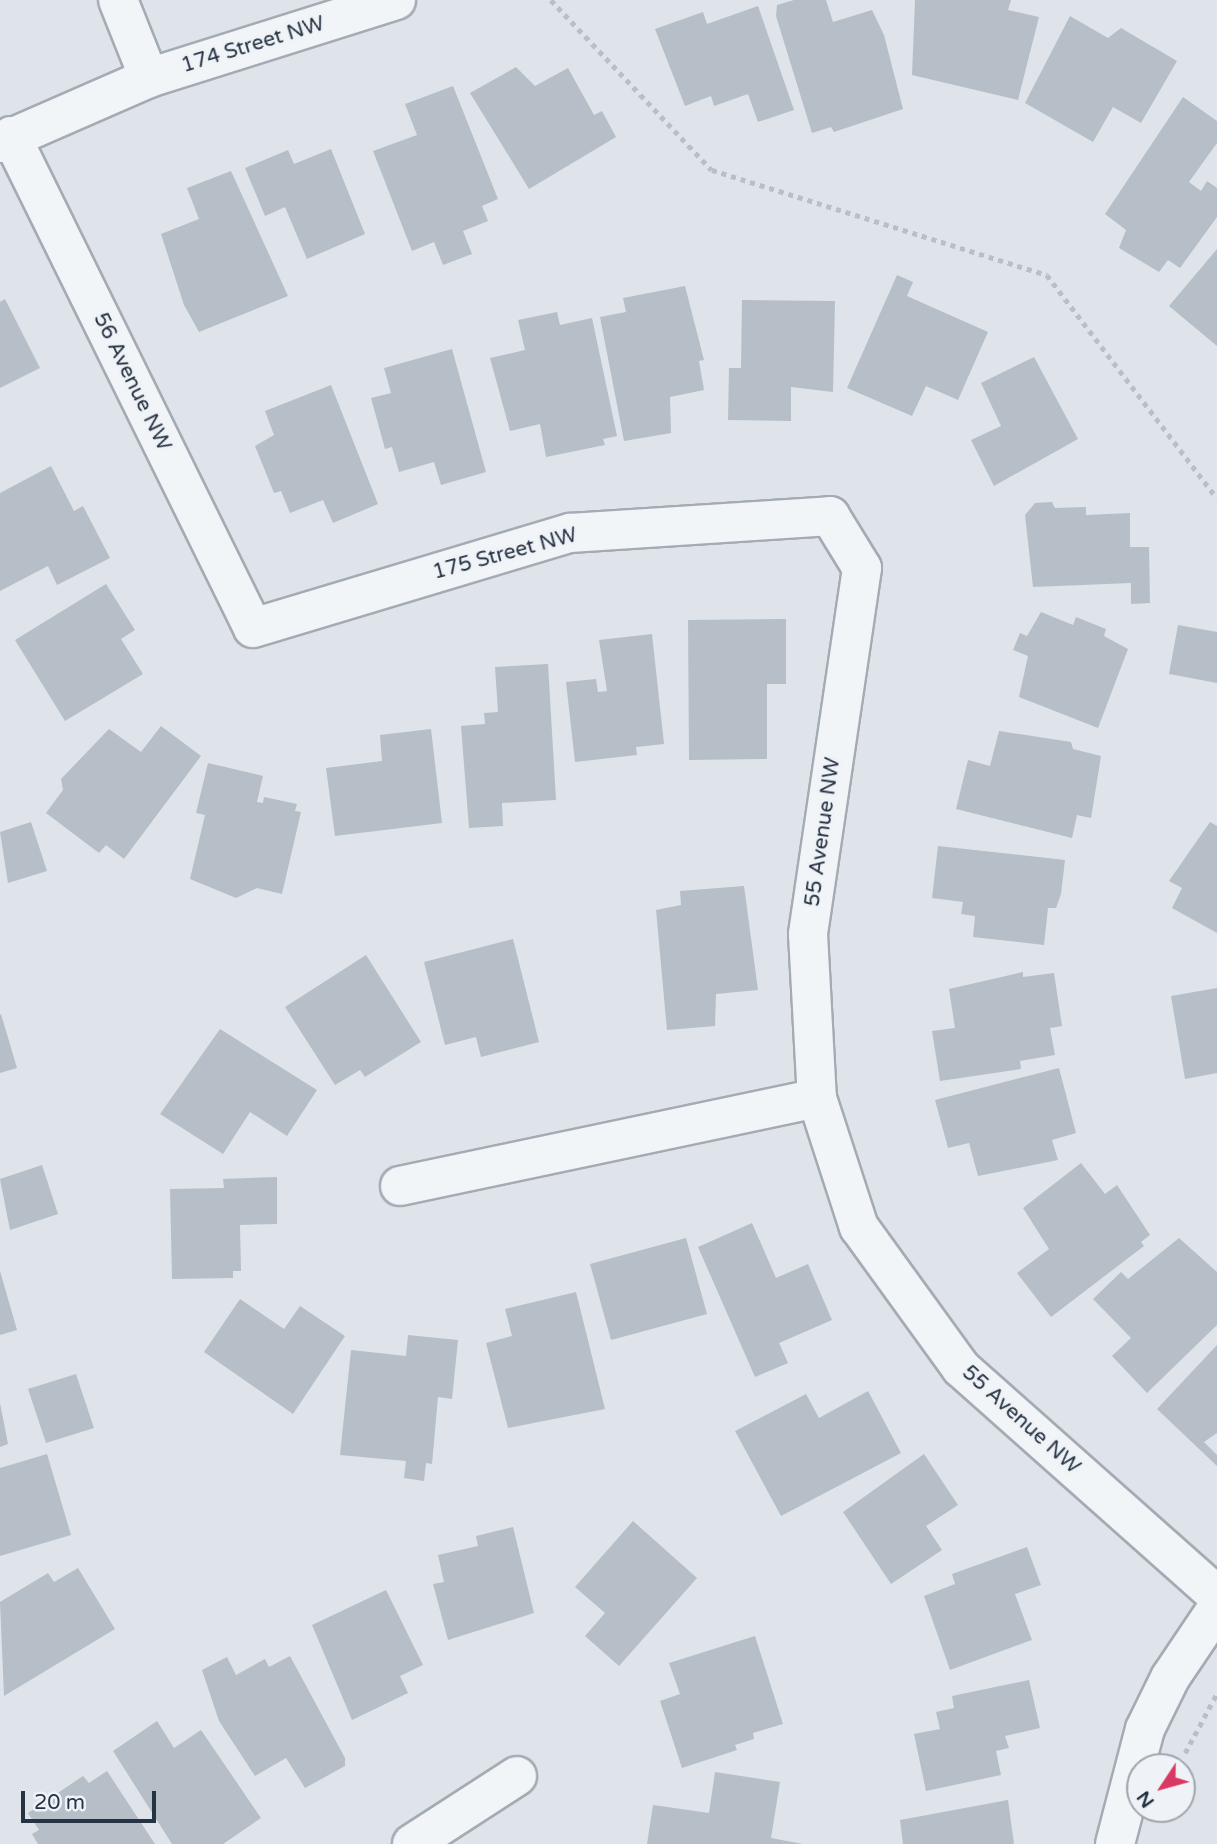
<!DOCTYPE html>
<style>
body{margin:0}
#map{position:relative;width:1217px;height:1844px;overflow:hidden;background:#dfe4ea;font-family:"Varela Round",sans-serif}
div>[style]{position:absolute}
.building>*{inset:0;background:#b6bec7}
.path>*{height:4.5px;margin-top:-2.25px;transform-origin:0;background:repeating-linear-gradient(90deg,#b9bfc4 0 5px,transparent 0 10px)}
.roads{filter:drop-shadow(2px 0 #a4abb4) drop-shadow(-2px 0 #a4abb4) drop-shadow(0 2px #a4abb4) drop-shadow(0 -2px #a4abb4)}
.minor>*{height:38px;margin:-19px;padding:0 19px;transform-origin:19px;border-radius:19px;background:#f2f5f7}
span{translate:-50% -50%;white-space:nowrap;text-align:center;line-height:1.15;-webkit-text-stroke:6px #eff3f7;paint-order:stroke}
.street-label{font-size:21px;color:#263342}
.north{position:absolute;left:1126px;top:1753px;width:70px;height:70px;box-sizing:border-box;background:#eff3f7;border:2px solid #9fa6af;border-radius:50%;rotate:234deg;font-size:19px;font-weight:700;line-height:28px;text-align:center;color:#263342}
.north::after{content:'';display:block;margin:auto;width:24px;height:32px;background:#d93962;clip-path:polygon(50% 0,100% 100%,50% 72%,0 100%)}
.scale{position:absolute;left:21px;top:1791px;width:135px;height:32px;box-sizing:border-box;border:4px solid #263342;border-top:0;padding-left:9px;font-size:21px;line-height:24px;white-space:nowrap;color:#263342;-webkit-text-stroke:5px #eff3f7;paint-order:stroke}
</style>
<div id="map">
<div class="building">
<i style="clip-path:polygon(794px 0,826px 0,833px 22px,872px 10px,884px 35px,903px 109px,834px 132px,831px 127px,812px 133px,776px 16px,777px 5px)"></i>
<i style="clip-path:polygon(915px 0,1011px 0,1008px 10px,1039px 17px,1018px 100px,912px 75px)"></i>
<i style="clip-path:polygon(758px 6px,794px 110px,758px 122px,748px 94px,714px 106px,711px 96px,685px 106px,655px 29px,703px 12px,707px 24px)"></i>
<i style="clip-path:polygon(1070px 16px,1108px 38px,1121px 28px,1177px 61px,1141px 123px,1113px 107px,1093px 142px,1025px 103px)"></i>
<i style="clip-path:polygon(516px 67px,535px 86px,568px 68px,594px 115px,602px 111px,616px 137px,529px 189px,470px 93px)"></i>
<i style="clip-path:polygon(453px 86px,498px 199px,482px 206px,488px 221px,463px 231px,472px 254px,443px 265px,434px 242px,412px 251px,373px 151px,417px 135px,405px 104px)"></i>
<i style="clip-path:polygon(1183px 97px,1217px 121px,1217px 143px,1189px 182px,1201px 191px,1207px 181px,1217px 188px,1217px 217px,1180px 268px,1168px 260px,1159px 272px,1119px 248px,1126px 230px,1105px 214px)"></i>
<i style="clip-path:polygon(331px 149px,365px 234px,307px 259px,285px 207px,265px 216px,245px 168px,288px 150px,294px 164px)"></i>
<i style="clip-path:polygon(231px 171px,288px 296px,199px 332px,184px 305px,161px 234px,199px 219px,187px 188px)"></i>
<i style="clip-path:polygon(1217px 249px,1217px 346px,1169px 306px)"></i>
<i style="clip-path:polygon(897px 275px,913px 282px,907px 296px,988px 332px,958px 400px,926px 386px,912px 416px,847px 388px)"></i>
<i style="clip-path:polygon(685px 286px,704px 360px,699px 361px,704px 390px,670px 397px,671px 433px,624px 441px,600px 317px,626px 312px,623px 298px)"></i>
<i style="clip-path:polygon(5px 299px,40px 368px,0 388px,0 302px)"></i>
<i style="clip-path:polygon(742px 300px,835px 301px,833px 392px,791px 387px,791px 421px,728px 420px,729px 368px,741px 368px)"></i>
<i style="clip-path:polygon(557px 312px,560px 325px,592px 318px,617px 436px,603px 439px,605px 445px,546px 457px,540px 424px,510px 431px,490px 358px,525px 350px,518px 320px)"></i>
<i style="clip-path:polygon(452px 349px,486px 472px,441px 485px,434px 462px,399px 472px,392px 447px,385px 449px,371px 398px,391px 393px,384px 368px)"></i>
<i style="clip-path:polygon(1034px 357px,1078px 439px,994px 486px,971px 440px,1001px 426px,981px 383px)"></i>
<i style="clip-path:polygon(331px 385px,378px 504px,333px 523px,323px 500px,290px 513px,281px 491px,274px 493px,255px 446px,274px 435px,265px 411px)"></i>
<i style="clip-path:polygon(51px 466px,74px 511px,83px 506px,110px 558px,57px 585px,48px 566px,0 591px,0 493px)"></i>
<i style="clip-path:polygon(1052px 502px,1055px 508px,1086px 507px,1086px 515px,1130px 513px,1130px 547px,1149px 547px,1150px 603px,1131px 604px,1131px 583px,1033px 587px,1025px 515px,1035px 503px)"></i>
<i style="clip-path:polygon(106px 584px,135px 630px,121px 639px,143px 674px,65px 721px,15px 640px)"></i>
<i style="clip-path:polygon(1041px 612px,1073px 625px,1076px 617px,1106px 629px,1104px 636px,1128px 649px,1098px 728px,1019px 697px,1028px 656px,1013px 650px,1020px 633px,1027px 636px)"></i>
<i style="clip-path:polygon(786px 619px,786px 684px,767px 684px,767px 759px,689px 760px,688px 620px)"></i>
<i style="clip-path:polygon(1178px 625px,1217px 632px,1217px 683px,1169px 674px)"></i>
<i style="clip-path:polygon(652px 634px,664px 744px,636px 747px,637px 755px,575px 762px,566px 682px,596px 679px,598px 692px,607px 691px,599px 640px)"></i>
<i style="clip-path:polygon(548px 664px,556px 800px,502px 803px,503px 826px,469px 828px,461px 726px,485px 724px,484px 713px,498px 712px,495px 667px)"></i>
<i style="clip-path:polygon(161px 726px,201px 756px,124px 859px,106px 845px,99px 853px,46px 813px,63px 790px,61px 779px,109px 729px,141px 752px)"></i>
<i style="clip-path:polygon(431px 729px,442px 823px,335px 836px,326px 768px,382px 761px,380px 735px)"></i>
<i style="clip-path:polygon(999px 731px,1071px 742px,1073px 749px,1101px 756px,1091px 818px,1077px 815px,1072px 838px,956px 809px,968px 760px,990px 766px)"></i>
<i style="clip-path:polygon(208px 763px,263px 776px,257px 802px,263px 803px,264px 797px,297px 804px,295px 811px,301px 812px,282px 894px,257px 888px,236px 898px,190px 879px,205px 815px,196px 813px)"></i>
<i style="clip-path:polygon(31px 822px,47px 871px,8px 883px,0 832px)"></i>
<i style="clip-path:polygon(1210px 822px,1217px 826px,1217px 933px,1172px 908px,1182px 888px,1169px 881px)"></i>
<i style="clip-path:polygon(938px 846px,1065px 860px,1061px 894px,1056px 908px,1048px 908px,1044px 945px,973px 937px,975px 916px,961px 914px,963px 902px,932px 898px)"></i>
<i style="clip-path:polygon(744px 886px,758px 990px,716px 994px,715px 1026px,667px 1030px,656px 910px,681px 905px,680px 891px)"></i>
<i style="clip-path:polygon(513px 939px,539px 1042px,481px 1057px,476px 1037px,445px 1045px,424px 962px)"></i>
<i style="clip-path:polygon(366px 955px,421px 1042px,365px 1077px,360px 1070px,335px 1085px,285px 1007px)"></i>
<i style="clip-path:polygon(1023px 972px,1023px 977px,1054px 973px,1062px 1026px,1050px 1028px,1055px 1055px,1020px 1061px,1021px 1069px,940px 1081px,932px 1031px,955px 1028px,949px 989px)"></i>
<i style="clip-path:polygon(1217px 988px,1217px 1073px,1185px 1079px,1171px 996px)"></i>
<i style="clip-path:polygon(1px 1014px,17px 1068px,0 1073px,0 1015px)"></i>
<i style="clip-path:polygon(220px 1029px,317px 1090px,287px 1136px,250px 1112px,223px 1154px,160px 1114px)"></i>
<i style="clip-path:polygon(1059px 1068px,1076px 1133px,1052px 1140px,1058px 1160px,978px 1176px,969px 1143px,948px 1148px,935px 1100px)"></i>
<i style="clip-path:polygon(1081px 1163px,1105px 1194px,1117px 1185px,1150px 1235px,1141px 1242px,1144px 1246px,1051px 1317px,1017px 1273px,1049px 1249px,1023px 1208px)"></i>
<i style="clip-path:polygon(42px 1165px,58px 1214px,10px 1230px,0 1179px)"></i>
<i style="clip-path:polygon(277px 1177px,277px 1224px,240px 1225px,241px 1271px,233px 1271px,233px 1278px,172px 1279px,170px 1189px,224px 1188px,223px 1179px)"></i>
<i style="clip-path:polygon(752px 1223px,776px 1278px,808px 1264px,832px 1320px,779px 1343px,788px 1363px,755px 1377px,698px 1247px)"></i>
<i style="clip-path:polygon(686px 1238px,707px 1314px,611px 1340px,590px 1264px)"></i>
<i style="clip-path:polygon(1179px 1238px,1217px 1272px,1217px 1325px,1147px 1393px,1112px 1356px,1131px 1338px,1093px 1299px,1121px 1272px,1128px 1279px)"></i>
<i style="clip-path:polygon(0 1271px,17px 1330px,0 1335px)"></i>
<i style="clip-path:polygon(576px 1292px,605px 1409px,508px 1428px,486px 1343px,512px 1336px,505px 1309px)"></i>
<i style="clip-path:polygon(240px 1299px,284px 1329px,300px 1306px,345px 1336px,293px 1414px,204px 1352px)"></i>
<i style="clip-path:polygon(408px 1335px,458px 1340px,452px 1399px,438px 1397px,432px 1464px,426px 1463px,424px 1481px,404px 1478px,406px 1461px,340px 1455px,351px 1350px,406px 1356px)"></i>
<i style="clip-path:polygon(1217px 1345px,1217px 1433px,1204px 1442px,1217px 1455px,1217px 1466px,1157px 1409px)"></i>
<i style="clip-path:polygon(76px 1374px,94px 1428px,46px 1443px,28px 1389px)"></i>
<i style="clip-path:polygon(868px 1391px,901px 1453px,781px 1516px,735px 1431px,806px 1394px,819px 1418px)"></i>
<i style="clip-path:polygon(0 1403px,8px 1444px,0 1447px)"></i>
<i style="clip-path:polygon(47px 1454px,71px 1535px,0 1556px,0 1468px)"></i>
<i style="clip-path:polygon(924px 1454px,958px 1505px,926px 1526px,942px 1550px,891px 1584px,843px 1512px)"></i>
<i style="clip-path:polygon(633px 1521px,697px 1578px,619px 1666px,585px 1636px,605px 1613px,575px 1587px)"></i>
<i style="clip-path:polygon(513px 1527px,534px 1613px,448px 1640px,433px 1584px,444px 1582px,438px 1555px,478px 1546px,476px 1536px)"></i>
<i style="clip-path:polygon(1027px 1547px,1041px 1585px,1015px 1594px,1032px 1640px,950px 1670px,924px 1596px,955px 1584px,952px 1574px)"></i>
<i style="clip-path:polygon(78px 1568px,115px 1629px,4px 1696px,0 1602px,48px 1573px,54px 1582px)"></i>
<i style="clip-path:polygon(386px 1590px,423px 1665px,400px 1676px,408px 1693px,352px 1720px,312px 1625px)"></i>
<i style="clip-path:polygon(755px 1636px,783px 1724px,753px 1733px,754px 1739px,735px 1745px,737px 1750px,682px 1768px,660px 1701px,680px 1694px,669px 1663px)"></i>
<i style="clip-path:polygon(290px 1656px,345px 1758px,345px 1766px,305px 1788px,286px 1758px,255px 1776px,219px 1721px,202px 1670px,227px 1657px,236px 1675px,265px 1659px,269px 1667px)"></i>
<i style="clip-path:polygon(1029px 1680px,1040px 1728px,1005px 1736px,1009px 1748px,996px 1751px,1001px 1775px,926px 1791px,914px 1734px,940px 1729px,936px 1712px,954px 1708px,952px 1696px)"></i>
<i style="clip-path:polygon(157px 1721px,174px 1748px,201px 1730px,261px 1818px,223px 1844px,172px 1844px,113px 1751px)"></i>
<i style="clip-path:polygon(107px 1771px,155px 1844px,38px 1844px,32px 1834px,39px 1830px,28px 1813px,83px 1776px,89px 1783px)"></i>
<i style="clip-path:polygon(715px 1772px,780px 1782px,771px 1838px,803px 1844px,647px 1844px,653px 1805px,709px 1813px)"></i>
<i style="clip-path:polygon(1008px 1800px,1014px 1844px,903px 1844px,900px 1820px)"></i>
</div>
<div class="path">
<i style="left:551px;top:0;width:234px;rotate:46.6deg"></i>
<i style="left:712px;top:170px;width:351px;rotate:17.4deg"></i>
<i style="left:1047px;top:275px;width:280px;rotate:52.7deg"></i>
<i style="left:1185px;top:1753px;width:68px;rotate:-61.9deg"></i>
</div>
<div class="roads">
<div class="minor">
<i style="left:118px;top:0;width:84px;rotate:68.3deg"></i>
<i style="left:11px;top:136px;width:548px;rotate:63.81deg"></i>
<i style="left:253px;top:628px;width:331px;rotate:-16.7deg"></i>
<i style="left:570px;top:533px;width:261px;rotate:-3.7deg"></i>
<i style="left:830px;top:516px;width:61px;rotate:58.4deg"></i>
<i style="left:862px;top:568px;width:370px;rotate:98.4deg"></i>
<i style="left:808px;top:934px;width:164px;rotate:86.9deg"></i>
<i style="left:817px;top:1098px;width:136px;rotate:72deg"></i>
<i style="left:859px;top:1227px;width:174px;rotate:54.1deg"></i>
<i style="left:961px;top:1368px;width:342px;rotate:41.6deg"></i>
<i style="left:0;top:143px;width:163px;rotate:-23.6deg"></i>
<i style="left:149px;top:78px;width:259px;rotate:-17.5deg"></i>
<i style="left:400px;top:1186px;width:426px;rotate:-11.9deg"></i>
<i style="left:412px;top:1844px;width:125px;rotate:-32.9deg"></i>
<i style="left:1115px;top:1844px;width:119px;rotate:-75.4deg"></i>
<i style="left:1145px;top:1729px;width:57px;rotate:-63.9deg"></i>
<i style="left:1170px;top:1678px;width:84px;rotate:-56.1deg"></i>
</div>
</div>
<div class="street-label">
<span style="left:253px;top:45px;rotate:-17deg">174 Street NW</span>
<span style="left:132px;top:382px;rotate:64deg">56 Avenue NW</span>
<span style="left:505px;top:554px;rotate:-15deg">175 Street NW</span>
<span style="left:823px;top:832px;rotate:-82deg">55 Avenue NW</span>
<span style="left:1021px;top:1420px;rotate:42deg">55 Avenue NW</span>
</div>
<div class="north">N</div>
<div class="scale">20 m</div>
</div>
